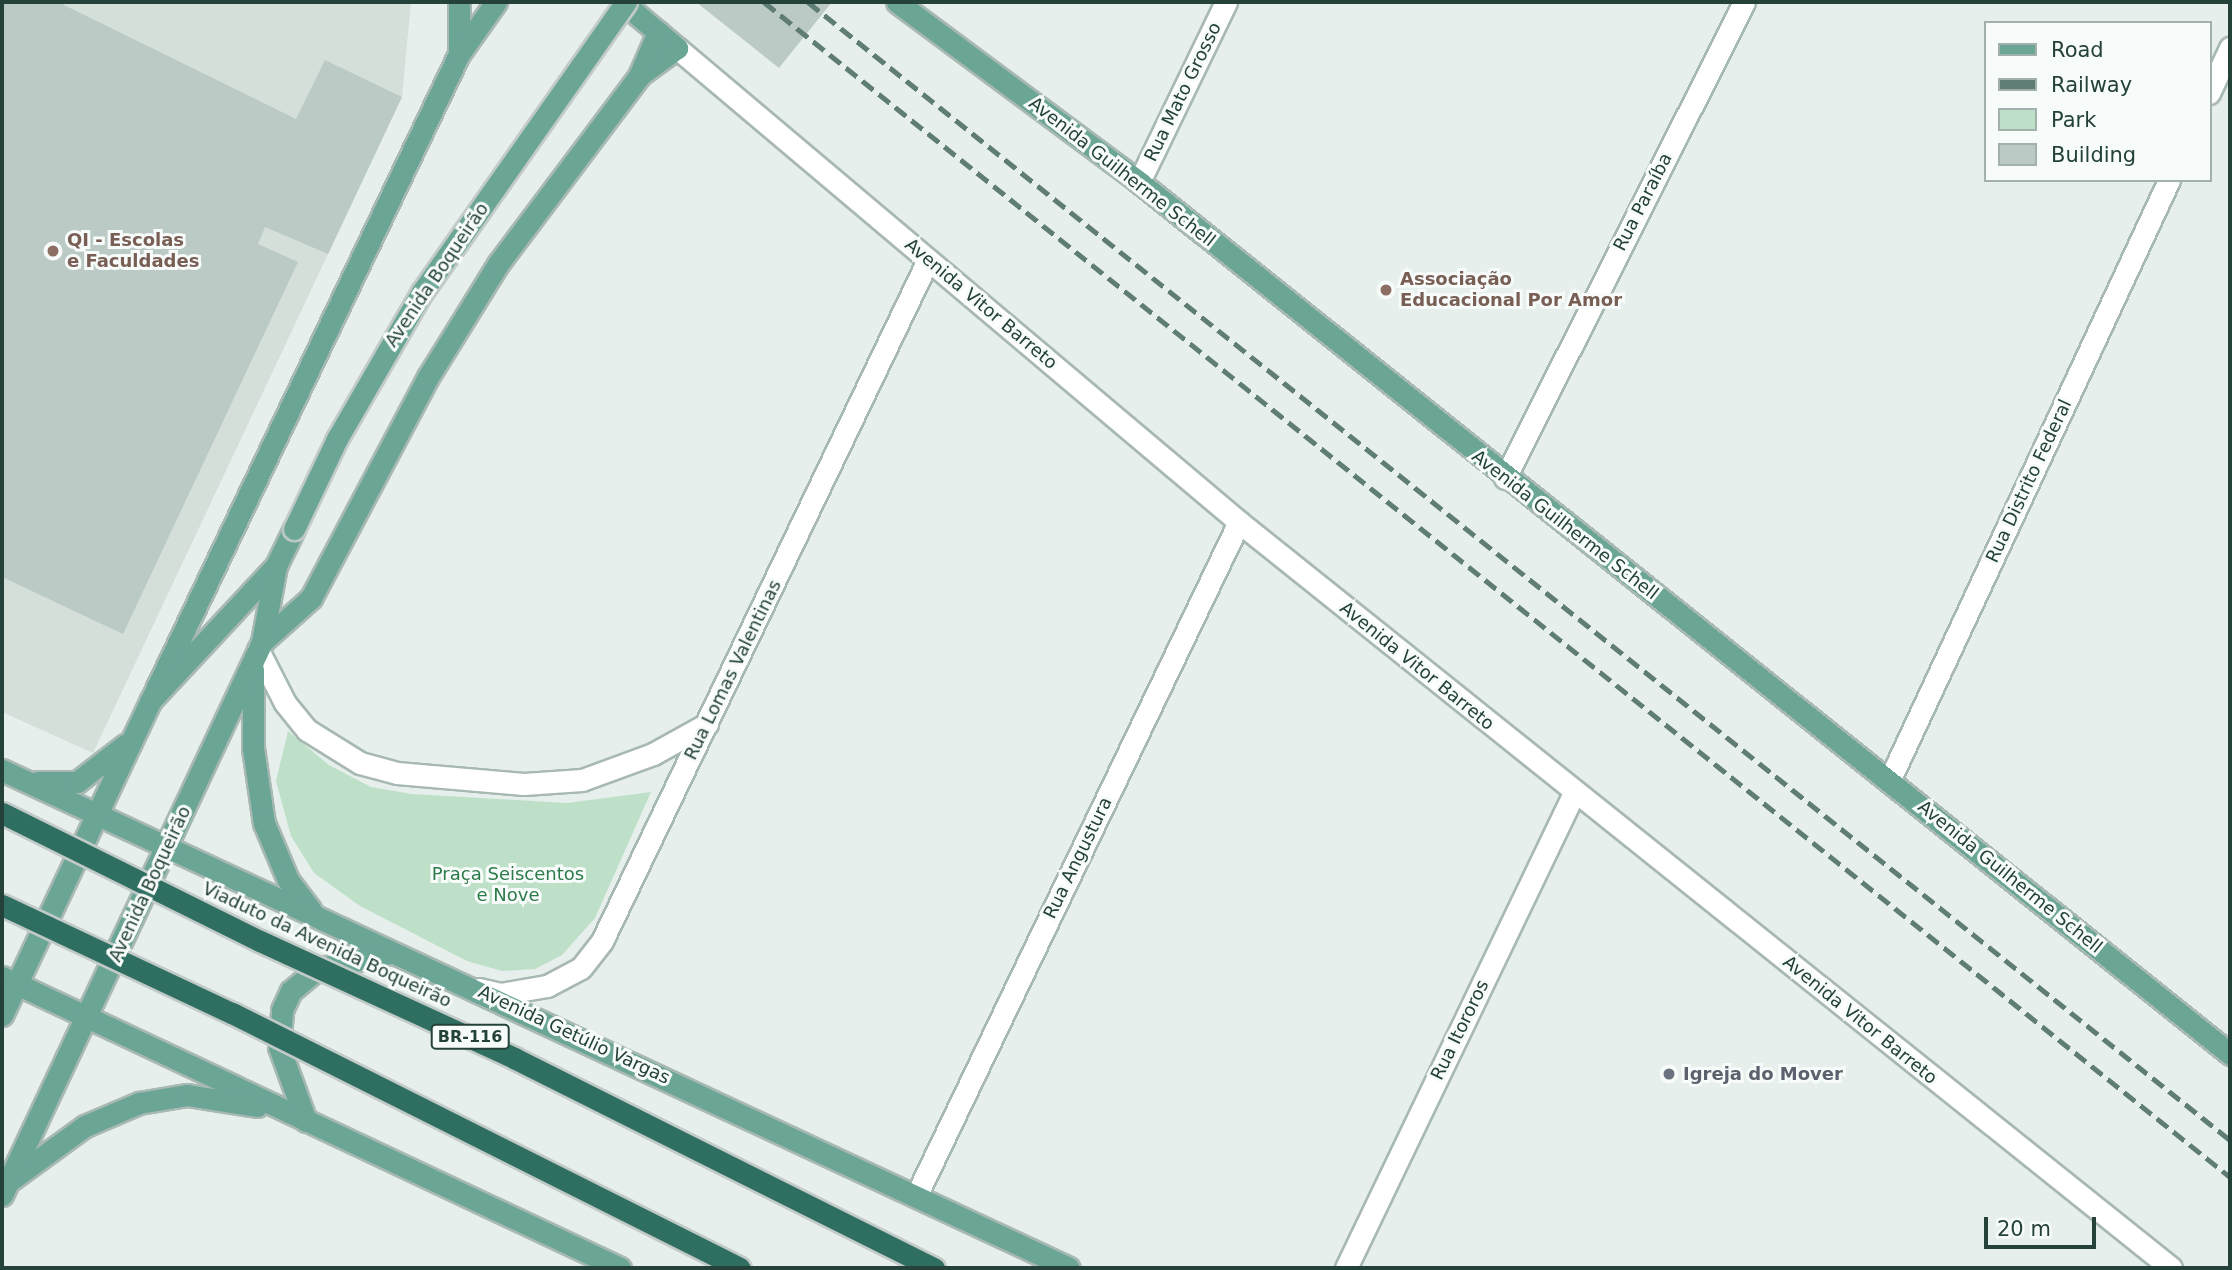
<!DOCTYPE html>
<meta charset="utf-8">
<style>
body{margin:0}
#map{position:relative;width:2232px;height:1270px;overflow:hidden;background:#e6efeb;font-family:"DejaVu Sans",sans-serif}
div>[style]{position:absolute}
.built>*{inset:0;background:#d4dfda}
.green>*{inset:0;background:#bfe0c8}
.building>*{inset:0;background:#bbcac4}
.roads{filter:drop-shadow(2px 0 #a8b8b2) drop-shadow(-2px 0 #a8b8b2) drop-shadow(0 2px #a8b8b2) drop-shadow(0 -2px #a8b8b2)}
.minor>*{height:21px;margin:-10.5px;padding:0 10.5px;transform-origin:10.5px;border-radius:10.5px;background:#fff}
.major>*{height:21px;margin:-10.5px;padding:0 10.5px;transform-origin:10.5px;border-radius:10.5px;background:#6aa596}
.rail>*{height:5px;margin-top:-2.5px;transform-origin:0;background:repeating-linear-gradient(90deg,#5f7d75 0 14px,transparent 0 21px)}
.bridges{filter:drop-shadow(2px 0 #c2cac8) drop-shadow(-2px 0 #c2cac8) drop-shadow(0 2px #c2cac8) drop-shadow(0 -2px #c2cac8)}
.major-bridge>*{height:21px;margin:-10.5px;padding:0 10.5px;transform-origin:10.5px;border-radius:10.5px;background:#6aa596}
.highway-bridge>*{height:21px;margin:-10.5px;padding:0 10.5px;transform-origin:10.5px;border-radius:10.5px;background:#2f6f62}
.dots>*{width:19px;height:19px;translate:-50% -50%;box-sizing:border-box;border:4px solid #f7fbf9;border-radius:50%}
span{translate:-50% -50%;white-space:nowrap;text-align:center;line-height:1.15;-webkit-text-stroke:6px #f7fbf9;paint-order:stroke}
.shield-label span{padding:2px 5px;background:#f7fbf9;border:2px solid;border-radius:5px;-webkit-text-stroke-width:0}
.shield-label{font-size:16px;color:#24423a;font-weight:700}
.street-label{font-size:18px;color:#24423a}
.education-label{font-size:18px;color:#785e54;font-weight:700}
.left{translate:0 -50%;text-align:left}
.park-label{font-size:18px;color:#2d7a4b}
.worship-label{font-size:18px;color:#5b616d;font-weight:700}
.frame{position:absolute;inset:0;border:4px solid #24423a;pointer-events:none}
.legend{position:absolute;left:1984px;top:21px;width:228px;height:161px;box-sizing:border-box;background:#f7fbf9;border:2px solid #a3b1ad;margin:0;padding:9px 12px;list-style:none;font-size:21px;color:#24423a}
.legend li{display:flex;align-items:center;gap:14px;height:35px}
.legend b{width:35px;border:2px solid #a3b1ad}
.scale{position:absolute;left:1984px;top:1217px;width:112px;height:32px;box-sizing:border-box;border:4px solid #24423a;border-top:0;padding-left:9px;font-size:21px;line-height:24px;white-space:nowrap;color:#24423a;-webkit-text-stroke:5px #f7fbf9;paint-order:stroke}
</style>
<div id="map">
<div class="built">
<i style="clip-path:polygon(2px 2px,411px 2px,402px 97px,93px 753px,2px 712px)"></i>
</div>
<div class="green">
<i style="clip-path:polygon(288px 731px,329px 765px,371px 787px,412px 794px,567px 803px,651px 792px,595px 918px,562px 955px,535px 969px,502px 971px,467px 961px,360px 906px,314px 873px,291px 836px,276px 781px)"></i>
</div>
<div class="building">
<i style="clip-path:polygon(2px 2px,58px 2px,296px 119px,325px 60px,402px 97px,328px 254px,265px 227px,258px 244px,298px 262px,123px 634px,2px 577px)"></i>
<i style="clip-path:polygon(696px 2px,832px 2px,779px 68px)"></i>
</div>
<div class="roads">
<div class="minor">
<i style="left:677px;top:48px;width:735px;rotate:40.14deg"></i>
<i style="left:1239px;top:522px;width:1194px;rotate:38.67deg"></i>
<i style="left:2209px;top:93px;width:50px;rotate:-65deg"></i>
<i style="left:1139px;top:182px;width:200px;rotate:-64.2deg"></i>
<i style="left:1505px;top:478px;width:533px;rotate:-63.34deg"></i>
<i style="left:258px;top:650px;width:59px;rotate:63deg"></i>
<i style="left:285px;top:703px;width:35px;rotate:51deg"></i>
<i style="left:307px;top:730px;width:62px;rotate:31.9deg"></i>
<i style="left:360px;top:763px;width:38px;rotate:15deg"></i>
<i style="left:397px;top:773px;width:127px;rotate:5deg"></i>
<i style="left:524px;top:784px;width:58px;rotate:-3.9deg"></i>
<i style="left:582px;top:780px;width:76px;rotate:-20.1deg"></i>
<i style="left:653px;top:754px;width:62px;rotate:-29.1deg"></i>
<i style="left:1889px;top:781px;width:663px;rotate:-65.02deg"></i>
<i style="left:479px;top:989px;width:22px;rotate:13deg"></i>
<i style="left:500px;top:994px;width:48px;rotate:-9.7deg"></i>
<i style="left:547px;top:986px;width:38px;rotate:-28deg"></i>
<i style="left:581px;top:968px;width:34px;rotate:-52deg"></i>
<i style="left:602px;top:941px;width:755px;rotate:-64.42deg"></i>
<i style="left:917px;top:1194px;width:745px;rotate:-64.4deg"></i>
<i style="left:1346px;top:1268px;width:527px;rotate:-64.36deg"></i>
</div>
<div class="major">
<i style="left:459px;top:2px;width:52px;rotate:90deg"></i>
<i style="left:622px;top:2px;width:72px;rotate:39.9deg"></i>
<i style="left:677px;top:48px;width:46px;rotate:143.9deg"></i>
<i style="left:897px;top:2px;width:302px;rotate:36.6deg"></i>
<i style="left:1139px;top:182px;width:1397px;rotate:38.63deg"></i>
<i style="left:262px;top:642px;width:66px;rotate:-41.9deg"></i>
<i style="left:311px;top:598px;width:250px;rotate:-62.1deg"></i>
<i style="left:428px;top:377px;width:133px;rotate:-58.2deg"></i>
<i style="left:498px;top:264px;width:235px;rotate:-53.1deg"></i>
<i style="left:639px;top:76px;width:48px;rotate:-66.6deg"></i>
<i style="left:253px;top:669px;width:79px;rotate:90deg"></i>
<i style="left:253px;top:748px;width:76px;rotate:81.7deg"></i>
<i style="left:264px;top:823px;width:62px;rotate:67.2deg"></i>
<i style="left:288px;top:880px;width:38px;rotate:53deg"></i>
<i style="left:151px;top:700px;width:716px;rotate:-64.51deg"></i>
<i style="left:459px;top:54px;width:64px;rotate:-54.6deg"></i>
<i style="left:2px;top:770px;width:1177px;rotate:25.02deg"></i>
<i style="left:38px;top:782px;width:39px"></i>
<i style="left:77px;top:782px;width:61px;rotate:-37.6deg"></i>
<i style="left:2px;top:977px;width:683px;rotate:25.21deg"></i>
<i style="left:2px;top:1015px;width:348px;rotate:-64.7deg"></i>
<i style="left:151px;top:700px;width:183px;rotate:-47deg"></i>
<i style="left:306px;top:1121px;width:79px;rotate:-110deg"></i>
<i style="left:279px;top:1047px;width:37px;rotate:-85deg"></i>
<i style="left:282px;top:1010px;width:21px;rotate:-65deg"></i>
<i style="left:291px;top:991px;width:34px;rotate:-40deg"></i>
<i style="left:317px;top:969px;width:75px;rotate:-12.4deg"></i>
<i style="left:12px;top:1179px;width:90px;rotate:-36deg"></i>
<i style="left:85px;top:1126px;width:59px;rotate:-23.1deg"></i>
<i style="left:139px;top:1103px;width:49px;rotate:-9.5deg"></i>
<i style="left:187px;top:1095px;width:71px;rotate:8.9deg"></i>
<i style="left:2px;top:1195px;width:611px;rotate:-64.82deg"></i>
<i style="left:262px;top:642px;width:77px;rotate:-79.6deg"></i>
<i style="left:276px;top:566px;width:41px;rotate:-64.1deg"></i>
</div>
</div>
<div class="rail">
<i style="left:764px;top:2px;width:1879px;rotate:38.71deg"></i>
<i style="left:808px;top:2px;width:1821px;rotate:38.67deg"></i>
</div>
<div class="bridges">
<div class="major-bridge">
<i style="left:294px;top:529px;width:100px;rotate:-64.5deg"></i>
<i style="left:337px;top:439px;width:170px;rotate:-60deg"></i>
<i style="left:422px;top:292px;width:355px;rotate:-54.9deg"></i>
</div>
<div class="highway-bridge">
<i style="left:2px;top:813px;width:288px;rotate:26.4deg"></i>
<i style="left:260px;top:941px;width:280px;rotate:24.7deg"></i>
<i style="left:514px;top:1058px;width:470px;rotate:26.6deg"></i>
<i style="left:2px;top:905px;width:254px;rotate:25.2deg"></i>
<i style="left:232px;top:1013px;width:568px;rotate:26.66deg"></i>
</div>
</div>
<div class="dots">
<i style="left:53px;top:251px;background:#8d6e63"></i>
<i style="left:1386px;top:290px;background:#8d6e63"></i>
<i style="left:1669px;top:1074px;background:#6b7280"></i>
</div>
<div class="shield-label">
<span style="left:470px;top:1037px">BR-116</span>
</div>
<div class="street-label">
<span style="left:1183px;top:92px;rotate:-64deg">Rua Mato Grosso</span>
<span style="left:1122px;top:172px;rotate:38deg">Avenida Guilherme Schell</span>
<span style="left:1643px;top:202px;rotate:-63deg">Rua Paraíba</span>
<span style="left:437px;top:275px;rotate:-56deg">Avenida Boqueirão</span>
<span style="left:981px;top:304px;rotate:40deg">Avenida Vitor Barreto</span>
<span style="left:2029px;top:481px;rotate:-65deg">Rua Distrito Federal</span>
<span style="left:1565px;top:525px;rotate:38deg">Avenida Guilherme Schell</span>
<span style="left:1417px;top:666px;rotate:39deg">Avenida Vitor Barreto</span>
<span style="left:733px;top:670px;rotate:-64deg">Rua Lomas Valentinas</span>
<span style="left:1078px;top:858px;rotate:-64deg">Rua Angustura</span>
<span style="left:2010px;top:877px;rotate:39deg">Avenida Guilherme Schell</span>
<span style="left:150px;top:884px;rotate:-65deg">Avenida Boqueirão</span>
<span style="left:327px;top:945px;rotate:25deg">Viaduto da Avenida Boqueirão</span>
<span style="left:1860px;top:1020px;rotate:39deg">Avenida Vitor Barreto</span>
<span style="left:1460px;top:1030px;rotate:-64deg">Rua Itororos</span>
<span style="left:574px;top:1035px;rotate:25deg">Avenida Getúlio Vargas</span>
</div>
<div class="education-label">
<span class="left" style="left:67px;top:251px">QI - Escolas<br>e Faculdades</span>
<span class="left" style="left:1400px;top:290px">Associação<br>Educacional Por Amor</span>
</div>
<div class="park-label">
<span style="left:508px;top:885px">Praça Seiscentos<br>e Nove</span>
</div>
<div class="worship-label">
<span class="left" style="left:1683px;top:1074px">Igreja do Mover</span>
</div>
<div class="frame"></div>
<ul class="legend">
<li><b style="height:9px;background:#6aa596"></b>Road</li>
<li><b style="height:9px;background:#5f7d75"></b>Railway</li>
<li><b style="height:19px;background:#bfe0c8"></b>Park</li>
<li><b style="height:19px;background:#bbcac4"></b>Building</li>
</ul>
<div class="scale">20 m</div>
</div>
